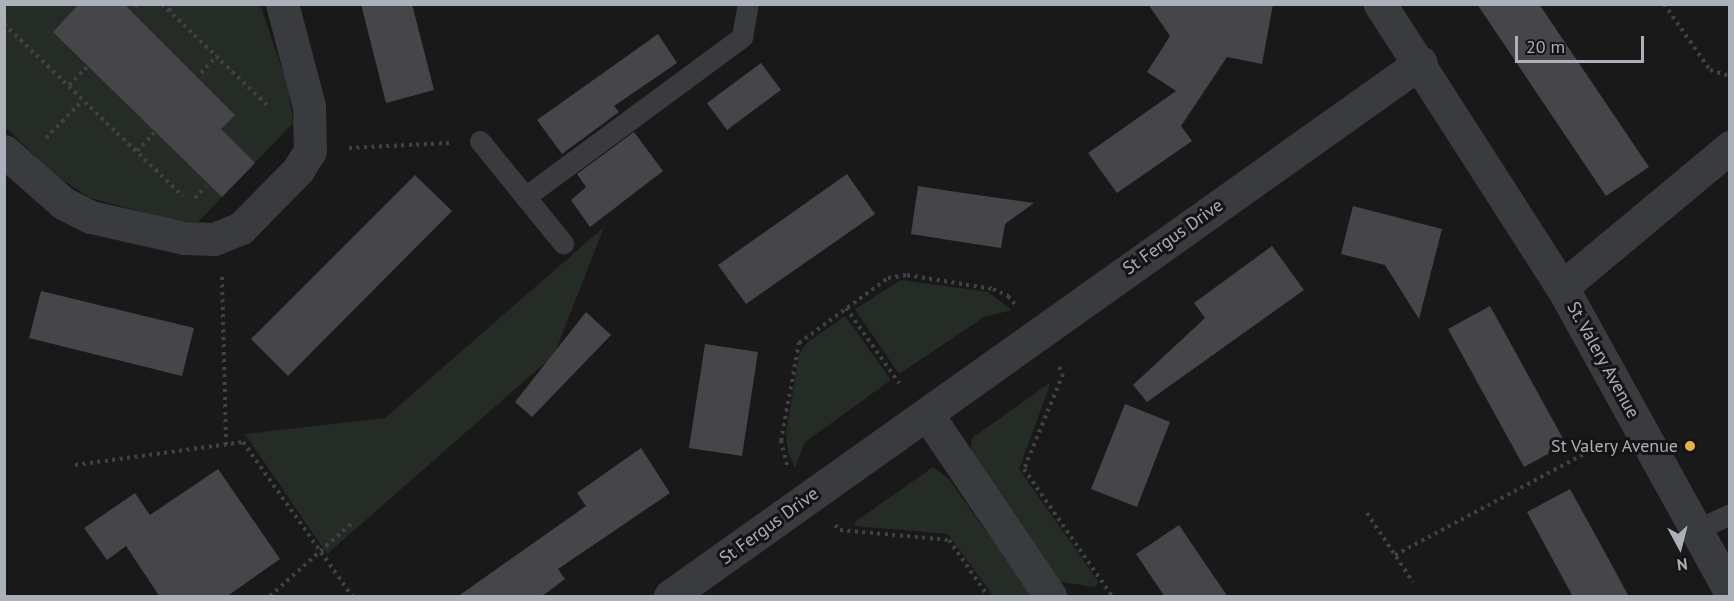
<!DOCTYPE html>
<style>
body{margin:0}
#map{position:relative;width:1734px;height:601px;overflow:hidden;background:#19191a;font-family:"PT Sans",sans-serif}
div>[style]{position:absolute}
.green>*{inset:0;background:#252c26}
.building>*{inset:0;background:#46464a}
.path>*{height:4px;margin-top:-2px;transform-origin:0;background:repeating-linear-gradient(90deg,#404246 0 3px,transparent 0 7.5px)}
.service>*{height:21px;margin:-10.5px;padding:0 10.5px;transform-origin:10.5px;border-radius:10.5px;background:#3a3b3f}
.minor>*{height:33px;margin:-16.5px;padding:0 16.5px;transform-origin:16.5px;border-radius:16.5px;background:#3a3b3f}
.dots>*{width:16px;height:16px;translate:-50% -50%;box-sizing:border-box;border:3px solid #141415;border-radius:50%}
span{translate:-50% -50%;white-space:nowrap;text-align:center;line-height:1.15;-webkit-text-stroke:6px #141415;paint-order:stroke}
.street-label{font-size:18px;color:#acb0b9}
.poi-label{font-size:18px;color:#acb0b9}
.right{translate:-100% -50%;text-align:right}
.frame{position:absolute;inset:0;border:6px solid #acb0b9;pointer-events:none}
.north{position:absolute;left:1650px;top:517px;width:60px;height:60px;-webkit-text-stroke:4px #141415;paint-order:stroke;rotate:173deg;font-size:16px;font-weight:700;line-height:24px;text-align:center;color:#acb0b9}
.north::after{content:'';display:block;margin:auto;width:21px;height:27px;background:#acb0b9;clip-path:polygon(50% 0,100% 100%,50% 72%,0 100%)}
.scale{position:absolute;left:1515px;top:36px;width:129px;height:27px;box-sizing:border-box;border:3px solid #acb0b9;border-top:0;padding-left:8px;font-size:18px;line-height:21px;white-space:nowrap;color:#acb0b9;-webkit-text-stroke:4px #141415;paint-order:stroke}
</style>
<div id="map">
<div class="green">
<i style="clip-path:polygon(4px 5px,260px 5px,288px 86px,293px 123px,198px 222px,172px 220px,90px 198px,55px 175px,5px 127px)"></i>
<i style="clip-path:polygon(604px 227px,554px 355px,327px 554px,245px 434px,385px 418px)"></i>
<i style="clip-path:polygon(901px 280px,988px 292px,1012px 310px,984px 317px,899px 374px,855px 309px)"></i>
<i style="clip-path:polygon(845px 316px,891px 380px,805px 442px,795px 467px,788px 453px,786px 434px,799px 354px,808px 342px)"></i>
<i style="clip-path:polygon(1051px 382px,1019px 469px,1098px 581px,1096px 587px,1060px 582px,970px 450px,972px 438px)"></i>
<i style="clip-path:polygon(933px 467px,949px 479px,1032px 596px,993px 596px,948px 534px,855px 526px,855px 522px)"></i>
</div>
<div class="building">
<i style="clip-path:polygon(79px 4px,124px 4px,235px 115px,221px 129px,255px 163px,222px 197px,53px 32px)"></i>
<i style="clip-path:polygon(361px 4px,412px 4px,434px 90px,386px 103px)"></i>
<i style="clip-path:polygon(1148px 4px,1273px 4px,1262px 64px,1227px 57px,1181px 126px,1192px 141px,1117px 193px,1088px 153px,1176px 91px,1147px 72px,1170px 36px)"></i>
<i style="clip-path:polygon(1477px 4px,1539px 4px,1649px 167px,1606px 196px)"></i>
<i style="clip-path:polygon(658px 34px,677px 63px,614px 106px,619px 112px,562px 154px,537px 120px)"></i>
<i style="clip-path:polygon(761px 63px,781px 90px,727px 130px,707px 103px)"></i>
<i style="clip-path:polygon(634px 132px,663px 171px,590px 227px,571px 200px,586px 187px,577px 174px)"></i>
<i style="clip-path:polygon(847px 174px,875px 214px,746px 304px,718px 265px)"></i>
<i style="clip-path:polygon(415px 175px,452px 211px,288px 376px,251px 339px)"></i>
<i style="clip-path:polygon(918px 186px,963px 193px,1034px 203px,1005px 224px,1001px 248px,955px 241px,911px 234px)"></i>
<i style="clip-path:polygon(1353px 206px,1442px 229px,1419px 319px,1385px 265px,1341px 254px)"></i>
<i style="clip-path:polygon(1272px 246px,1304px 290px,1147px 402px,1133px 385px,1205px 318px,1194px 303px)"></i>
<i style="clip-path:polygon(41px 291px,194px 328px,182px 376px,29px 338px)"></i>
<i style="clip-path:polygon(1490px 306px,1566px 444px,1524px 467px,1448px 329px)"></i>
<i style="clip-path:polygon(586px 312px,611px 335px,532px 417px,515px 402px)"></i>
<i style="clip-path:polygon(705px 344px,758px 352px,742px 456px,689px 448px)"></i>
<i style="clip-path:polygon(1125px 404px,1170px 422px,1137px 507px,1091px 489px)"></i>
<i style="clip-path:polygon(641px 448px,670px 493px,558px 569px,565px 579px,541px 597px,457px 597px,586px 506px,577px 493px)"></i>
<i style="clip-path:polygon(218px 469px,280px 559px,226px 597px,160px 597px,126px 546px,107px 560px,84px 528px,135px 493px,150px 515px)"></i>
<i style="clip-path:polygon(1570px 489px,1608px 558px,1629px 597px,1573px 597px,1527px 512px)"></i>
<i style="clip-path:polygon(1179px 525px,1204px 562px,1228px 597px,1165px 597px,1136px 554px)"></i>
</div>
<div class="path">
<i style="left:162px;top:4px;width:147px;rotate:43.9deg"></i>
<i style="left:1664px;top:4px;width:80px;rotate:55.1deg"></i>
<i style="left:1710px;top:70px;width:21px;rotate:17deg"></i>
<i style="left:135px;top:7px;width:4px;rotate:-56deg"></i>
<i style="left:169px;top:11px;width:9px;rotate:-49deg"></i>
<i style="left:4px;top:24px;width:248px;rotate:43.9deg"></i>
<i style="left:201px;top:73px;width:23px;rotate:-47deg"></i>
<i style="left:69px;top:85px;width:25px;rotate:-45deg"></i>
<i style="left:46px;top:138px;width:53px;rotate:-45.8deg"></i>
<i style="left:349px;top:148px;width:100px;rotate:-2.9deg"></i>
<i style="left:137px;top:151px;width:25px;rotate:-47deg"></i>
<i style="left:195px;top:198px;width:16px;rotate:-47deg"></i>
<i style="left:222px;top:277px;width:167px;rotate:88.6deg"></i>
<i style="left:846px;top:308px;width:92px;rotate:54.8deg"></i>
<i style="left:1059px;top:367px;width:8px;rotate:60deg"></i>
<i style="left:1063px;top:374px;width:103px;rotate:112.3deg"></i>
<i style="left:1024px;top:469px;width:155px;rotate:55.3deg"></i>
<i style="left:75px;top:465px;width:170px;rotate:-7.8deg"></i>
<i style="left:243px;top:442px;width:189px;rotate:54.7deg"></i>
<i style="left:787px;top:465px;width:25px;rotate:-104deg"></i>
<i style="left:781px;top:441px;width:100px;rotate:-79.6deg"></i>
<i style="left:799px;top:343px;width:110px;rotate:-36.1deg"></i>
<i style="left:888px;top:278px;width:19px;rotate:-9deg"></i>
<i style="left:907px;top:275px;width:87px;rotate:9.2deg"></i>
<i style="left:993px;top:289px;width:17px;rotate:25deg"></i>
<i style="left:1008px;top:296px;width:11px;rotate:49deg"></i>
<i style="left:1367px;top:513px;width:83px;rotate:56.3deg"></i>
<i style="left:835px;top:525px;width:7px;rotate:45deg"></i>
<i style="left:840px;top:530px;width:109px;rotate:5.2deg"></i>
<i style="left:949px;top:540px;width:68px;rotate:55.1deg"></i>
<i style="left:1395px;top:555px;width:236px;rotate:-28.1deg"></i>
<i style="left:270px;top:596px;width:110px;rotate:-41.7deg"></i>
</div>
<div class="service">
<i style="left:480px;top:141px;width:132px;rotate:50.9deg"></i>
<i style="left:525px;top:197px;width:270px;rotate:-36.4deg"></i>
<i style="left:742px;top:37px;width:34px;rotate:-80deg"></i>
<i style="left:1696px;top:530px;width:38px;rotate:-25deg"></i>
</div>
<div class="minor">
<i style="left:1380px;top:4px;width:336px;rotate:57.3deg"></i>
<i style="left:1562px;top:287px;width:347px;rotate:61.1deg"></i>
<i style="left:4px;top:151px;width:79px;rotate:41.4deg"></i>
<i style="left:63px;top:203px;width:31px;rotate:27deg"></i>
<i style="left:91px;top:217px;width:95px;rotate:12.7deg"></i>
<i style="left:184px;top:238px;width:30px;rotate:2deg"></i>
<i style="left:214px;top:239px;width:29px;rotate:-22deg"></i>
<i style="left:241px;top:228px;width:81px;rotate:-45.5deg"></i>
<i style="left:298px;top:170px;width:22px;rotate:-58deg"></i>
<i style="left:310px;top:151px;width:45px;rotate:-91.3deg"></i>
<i style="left:309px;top:106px;width:106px;rotate:-104.8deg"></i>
<i style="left:1562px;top:287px;width:219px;rotate:-39.8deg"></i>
<i style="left:927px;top:414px;width:220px;rotate:55.9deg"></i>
<i style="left:670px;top:596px;width:921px;rotate:-35.41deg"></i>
</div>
<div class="dots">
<i style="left:1690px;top:446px;background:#e3b248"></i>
</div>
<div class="street-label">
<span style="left:1173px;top:237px;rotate:-35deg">St Fergus Drive</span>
<span style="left:1603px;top:360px;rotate:61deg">St. Valery Avenue</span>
<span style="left:769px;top:526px;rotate:-36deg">St Fergus Drive</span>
</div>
<div class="poi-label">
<span class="right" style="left:1678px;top:446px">St Valery Avenue</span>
</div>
<div class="frame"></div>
<div class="north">N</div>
<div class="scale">20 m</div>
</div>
